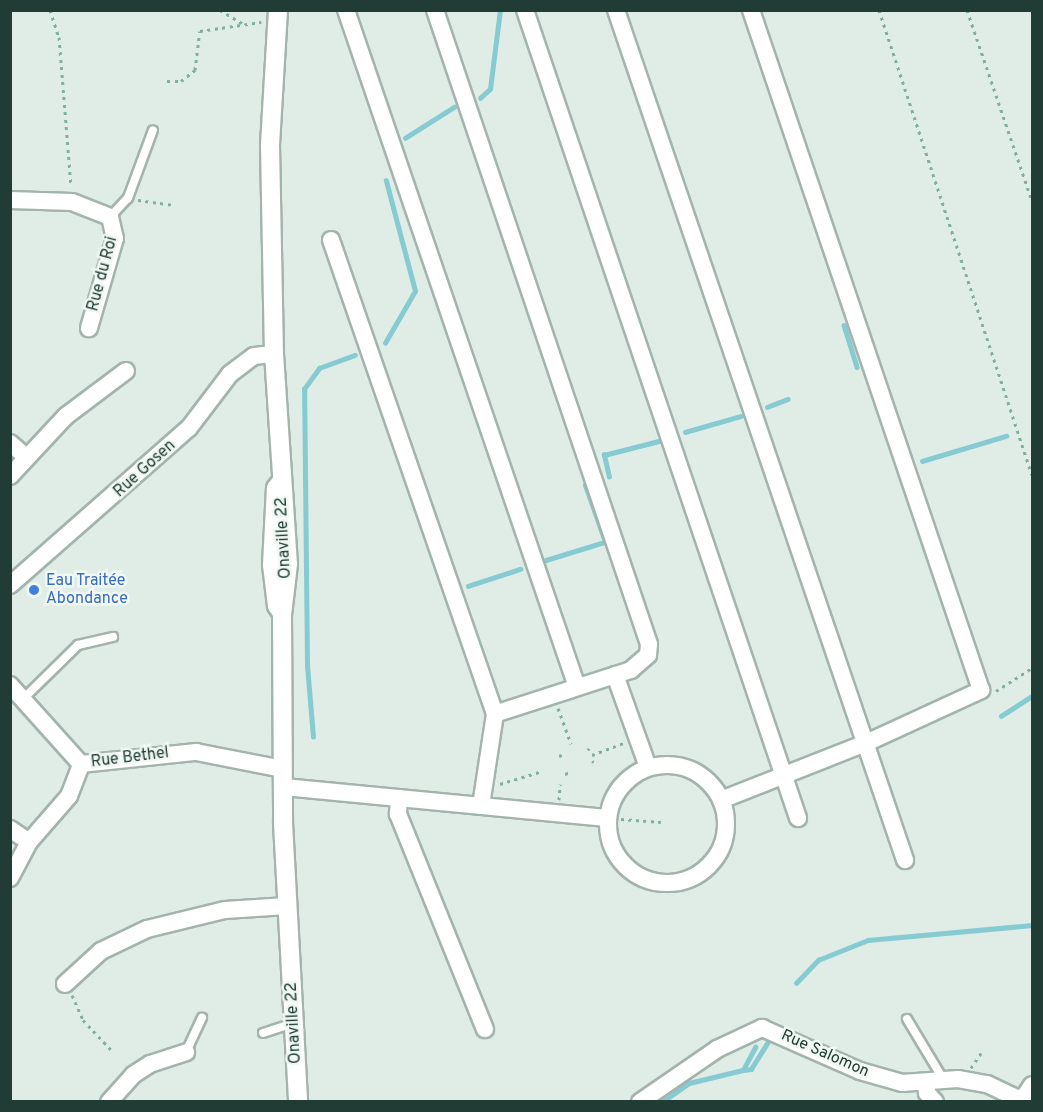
<!DOCTYPE html>
<meta charset="utf-8">
<style>
body{margin:0}
#map{position:relative;width:1043px;height:1112px;overflow:hidden;background:#e0ece6;font-family:Overpass,sans-serif}
div>[style]{position:absolute}
.stream>*{height:4.5px;margin:-2.25px;padding:0 2.25px;transform-origin:2.25px;border-radius:2.25px;background:#86cad2}
.path>*{height:3px;margin-top:-1.5px;transform-origin:0;background:repeating-linear-gradient(90deg,#80b09f 0 3px,transparent 0 7.5px)}
.roads{filter:drop-shadow(2px 0 #a3b4ad) drop-shadow(-2px 0 #a3b4ad) drop-shadow(0 2px #a3b4ad) drop-shadow(0 -2px #a3b4ad)}
.service>*{height:8px;margin:-4px;padding:0 4px;transform-origin:4px;border-radius:4px;background:#fff}
.minor>*{height:16px;margin:-8px;padding:0 8px;transform-origin:8px;border-radius:8px;background:#fff}
.minor>.ring{margin:-8px;padding:0;box-sizing:content-box;background:none;border:16px solid #fff;border-radius:50%}
.tertiary>*{height:18px;margin:-9px;padding:0 9px;transform-origin:9px;border-radius:9px;background:#fff}
.dots>*{width:16px;height:16px;translate:-50% -50%;box-sizing:border-box;border:3px solid #f1f8f4;border-radius:50%}
span{translate:-50% -50%;white-space:nowrap;text-align:center;line-height:1.15;-webkit-text-stroke:5px #f1f8f4;paint-order:stroke}
.street-label{font-size:16px;color:#203c34}
.shop-label{font-size:16px;color:#366cbe}
.left{translate:0 -50%;text-align:left}
.frame{position:absolute;inset:0;border:12px solid #203c34;pointer-events:none}
</style>
<div id="map">
<div class="stream">
<i style="left:480px;top:98px;width:13px;rotate:-42deg"></i>
<i style="left:490px;top:89px;width:80px;rotate:-82.8deg"></i>
<i style="left:405px;top:138px;width:58px;rotate:-32.3deg"></i>
<i style="left:844px;top:325px;width:44px;rotate:72.8deg"></i>
<i style="left:385px;top:343px;width:60px;rotate:-60deg"></i>
<i style="left:415px;top:291px;width:114px;rotate:-104.8deg"></i>
<i style="left:767px;top:407px;width:22px;rotate:-21deg"></i>
<i style="left:685px;top:432px;width:58px;rotate:-15.9deg"></i>
<i style="left:922px;top:461px;width:88px;rotate:-16.6deg"></i>
<i style="left:609px;top:477px;width:23px;rotate:-103deg"></i>
<i style="left:604px;top:455px;width:57px;rotate:-14.3deg"></i>
<i style="left:546px;top:560px;width:62px;rotate:-17deg"></i>
<i style="left:605px;top:542px;width:60px;rotate:-109.3deg"></i>
<i style="left:585px;top:485px;width:3px;rotate:-18deg"></i>
<i style="left:468px;top:586px;width:55px;rotate:-18.1deg"></i>
<i style="left:1001px;top:716px;width:37px;rotate:-33deg"></i>
<i style="left:313px;top:737px;width:72px;rotate:-94.8deg"></i>
<i style="left:307px;top:665px;width:276px;rotate:-90.6deg"></i>
<i style="left:304px;top:389px;width:26px;rotate:-54deg"></i>
<i style="left:319px;top:368px;width:38px;rotate:-20deg"></i>
<i style="left:796px;top:983px;width:32px;rotate:-46deg"></i>
<i style="left:818px;top:960px;width:54px;rotate:-21.8deg"></i>
<i style="left:868px;top:940px;width:165px;rotate:-5.2deg"></i>
<i style="left:743px;top:1070px;width:8px;rotate:-7deg"></i>
<i style="left:751px;top:1069px;width:39px;rotate:-58deg"></i>
<i style="left:662px;top:1102px;width:33px;rotate:-35deg"></i>
<i style="left:689px;top:1083px;width:56px;rotate:-13.5deg"></i>
<i style="left:743px;top:1070px;width:26px;rotate:-62deg"></i>
</div>
<div class="path">
<i style="left:50px;top:10px;width:28px;rotate:72deg"></i>
<i style="left:59px;top:37px;width:149px;rotate:85.4deg"></i>
<i style="left:220px;top:10px;width:26px;rotate:31deg"></i>
<i style="left:879px;top:10px;width:489px;rotate:71.8deg"></i>
<i style="left:967px;top:10px;width:202px;rotate:71.2deg"></i>
<i style="left:167px;top:81px;width:14px"></i>
<i style="left:181px;top:81px;width:18px;rotate:-38deg"></i>
<i style="left:195px;top:70px;width:39px;rotate:-83deg"></i>
<i style="left:200px;top:31px;width:62px;rotate:-8.4deg"></i>
<i style="left:138px;top:200px;width:35px;rotate:8deg"></i>
<i style="left:996px;top:691px;width:43px;rotate:-32.6deg"></i>
<i style="left:558px;top:708px;width:38px;rotate:70deg"></i>
<i style="left:588px;top:750px;width:2px;rotate:-63deg"></i>
<i style="left:592px;top:755px;width:34px;rotate:-21deg"></i>
<i style="left:559px;top:756px;width:5px;rotate:-22deg"></i>
<i style="left:592px;top:761px;width:2px;rotate:27deg"></i>
<i style="left:565px;top:774px;width:6px;rotate:-18deg"></i>
<i style="left:500px;top:784px;width:41px;rotate:-17.1deg"></i>
<i style="left:559px;top:800px;width:16px;rotate:-86deg"></i>
<i style="left:621px;top:819px;width:40px;rotate:4.3deg"></i>
<i style="left:72px;top:995px;width:27px;rotate:66deg"></i>
<i style="left:83px;top:1020px;width:45px;rotate:46.8deg"></i>
<i style="left:971px;top:1068px;width:22px;rotate:-56deg"></i>
</div>
<div class="roads">
<div class="service">
<i style="left:110px;top:217px;width:26px;rotate:-47deg"></i>
<i style="left:128px;top:198px;width:72px;rotate:-69.8deg"></i>
<i style="left:23px;top:699px;width:77px;rotate:-44.5deg"></i>
<i style="left:78px;top:645px;width:36px;rotate:-13deg"></i>
<i style="left:907px;top:1019px;width:70px;rotate:59deg"></i>
<i style="left:263px;top:1033px;width:33px;rotate:-18deg"></i>
<i style="left:186px;top:1052px;width:38px;rotate:-65deg"></i>
</div>
<div class="minor">
<i style="left:346px;top:10px;width:715px;rotate:71.16deg"></i>
<i style="left:435px;top:10px;width:669px;rotate:71.35deg"></i>
<i style="left:649px;top:644px;width:11px;rotate:95deg"></i>
<i style="left:648px;top:655px;width:23px;rotate:139deg"></i>
<i style="left:631px;top:670px;width:143px;rotate:162.1deg"></i>
<i style="left:525px;top:10px;width:853px;rotate:71.33deg"></i>
<i style="left:616px;top:10px;width:898px;rotate:71.22deg"></i>
<i style="left:10px;top:200px;width:62px;rotate:1.8deg"></i>
<i style="left:72px;top:202px;width:41px;rotate:21.5deg"></i>
<i style="left:110px;top:217px;width:22px;rotate:77deg"></i>
<i style="left:115px;top:238px;width:94px;rotate:106.1deg"></i>
<i style="left:331px;top:240px;width:502px;rotate:70.91deg"></i>
<i style="left:495px;top:714px;width:92px;rotate:98.7deg"></i>
<i style="left:10px;top:443px;width:21px;rotate:41deg"></i>
<i style="left:10px;top:476px;width:82px;rotate:-47deg"></i>
<i style="left:66px;top:416px;width:75px;rotate:-36.9deg"></i>
<i style="left:281px;top:480px;width:10px;rotate:127deg"></i>
<i style="left:275px;top:488px;width:77px;rotate:93deg"></i>
<i style="left:271px;top:565px;width:41px;rotate:83deg"></i>
<i style="left:276px;top:606px;width:11px;rotate:56deg"></i>
<i style="left:10px;top:585px;width:238px;rotate:-41.3deg"></i>
<i style="left:189px;top:428px;width:68px;rotate:-52.8deg"></i>
<i style="left:230px;top:374px;width:30px;rotate:-37deg"></i>
<i style="left:254px;top:356px;width:20px;rotate:-6deg"></i>
<i style="left:615px;top:675px;width:98px;rotate:70.3deg"></i>
<i style="left:10px;top:685px;width:106px;rotate:48.1deg"></i>
<i style="left:81px;top:764px;width:116px;rotate:-6deg"></i>
<i style="left:196px;top:752px;width:89px;rotate:11.1deg"></i>
<i class="ring" style="left:608px;top:765px;width:102px;height:102px"></i>
<i style="left:284px;top:787px;width:324px;rotate:5.5deg"></i>
<i style="left:399px;top:798px;width:16px;rotate:94deg"></i>
<i style="left:398px;top:814px;width:232px;rotate:68deg"></i>
<i style="left:721px;top:800px;width:156px;rotate:-21.5deg"></i>
<i style="left:866px;top:743px;width:127px;rotate:-24.7deg"></i>
<i style="left:981px;top:690px;width:718px;rotate:-108.69deg"></i>
<i style="left:10px;top:829px;width:23px;rotate:34deg"></i>
<i style="left:10px;top:878px;width:41px;rotate:-62.2deg"></i>
<i style="left:29px;top:842px;width:61px;rotate:-49deg"></i>
<i style="left:69px;top:796px;width:34px;rotate:-69deg"></i>
<i style="left:65px;top:984px;width:49px;rotate:-42.5deg"></i>
<i style="left:101px;top:951px;width:51px;rotate:-25.6deg"></i>
<i style="left:147px;top:929px;width:80px;rotate:-13.7deg"></i>
<i style="left:225px;top:910px;width:62px;rotate:-3.7deg"></i>
<i style="left:926px;top:1084px;width:9px;rotate:84deg"></i>
<i style="left:927px;top:1093px;width:12px;rotate:48deg"></i>
<i style="left:1022px;top:1100px;width:18px;rotate:-56deg"></i>
<i style="left:109px;top:1102px;width:36px;rotate:-48deg"></i>
<i style="left:133px;top:1075px;width:20px;rotate:-33deg"></i>
<i style="left:150px;top:1064px;width:38px;rotate:-18deg"></i>
<i style="left:640px;top:1102px;width:93px;rotate:-34.5deg"></i>
<i style="left:717px;top:1049px;width:50px;rotate:-25deg"></i>
<i style="left:762px;top:1028px;width:107px;rotate:23.7deg"></i>
<i style="left:860px;top:1071px;width:44px;rotate:15.9deg"></i>
<i style="left:902px;top:1083px;width:56px;rotate:-4.1deg"></i>
<i style="left:958px;top:1079px;width:29px;rotate:10deg"></i>
<i style="left:987px;top:1084px;width:42px;rotate:25.3deg"></i>
</div>
<div class="tertiary">
<i style="left:278px;top:10px;width:136px;rotate:93.4deg"></i>
<i style="left:270px;top:146px;width:208px;rotate:88.9deg"></i>
<i style="left:274px;top:354px;width:210px;rotate:86.2deg"></i>
<i style="left:288px;top:564px;width:51px;rotate:96.7deg"></i>
<i style="left:282px;top:615px;width:208px;rotate:89.7deg"></i>
<i style="left:283px;top:823px;width:279px;rotate:86.9deg"></i>
</div>
</div>
<div class="dots">
<i style="left:34px;top:590px;background:#3f7fe0"></i>
</div>
<div class="street-label">
<span style="left:103px;top:274px;rotate:-75deg">Rue du Roi</span>
<span style="left:145px;top:469px;rotate:-42deg">Rue Gosen</span>
<span style="left:284px;top:538px;rotate:-93deg">Onaville 22</span>
<span style="left:130px;top:758px;rotate:-7deg">Rue Bethel</span>
<span style="left:294px;top:1023px;rotate:-93deg">Onaville 22</span>
<span style="left:825px;top:1054px;rotate:24deg">Rue Salomon</span>
</div>
<div class="shop-label">
<span class="left" style="left:46px;top:590px">Eau Traitée<br>Abondance</span>
</div>
<div class="frame"></div>
</div>
